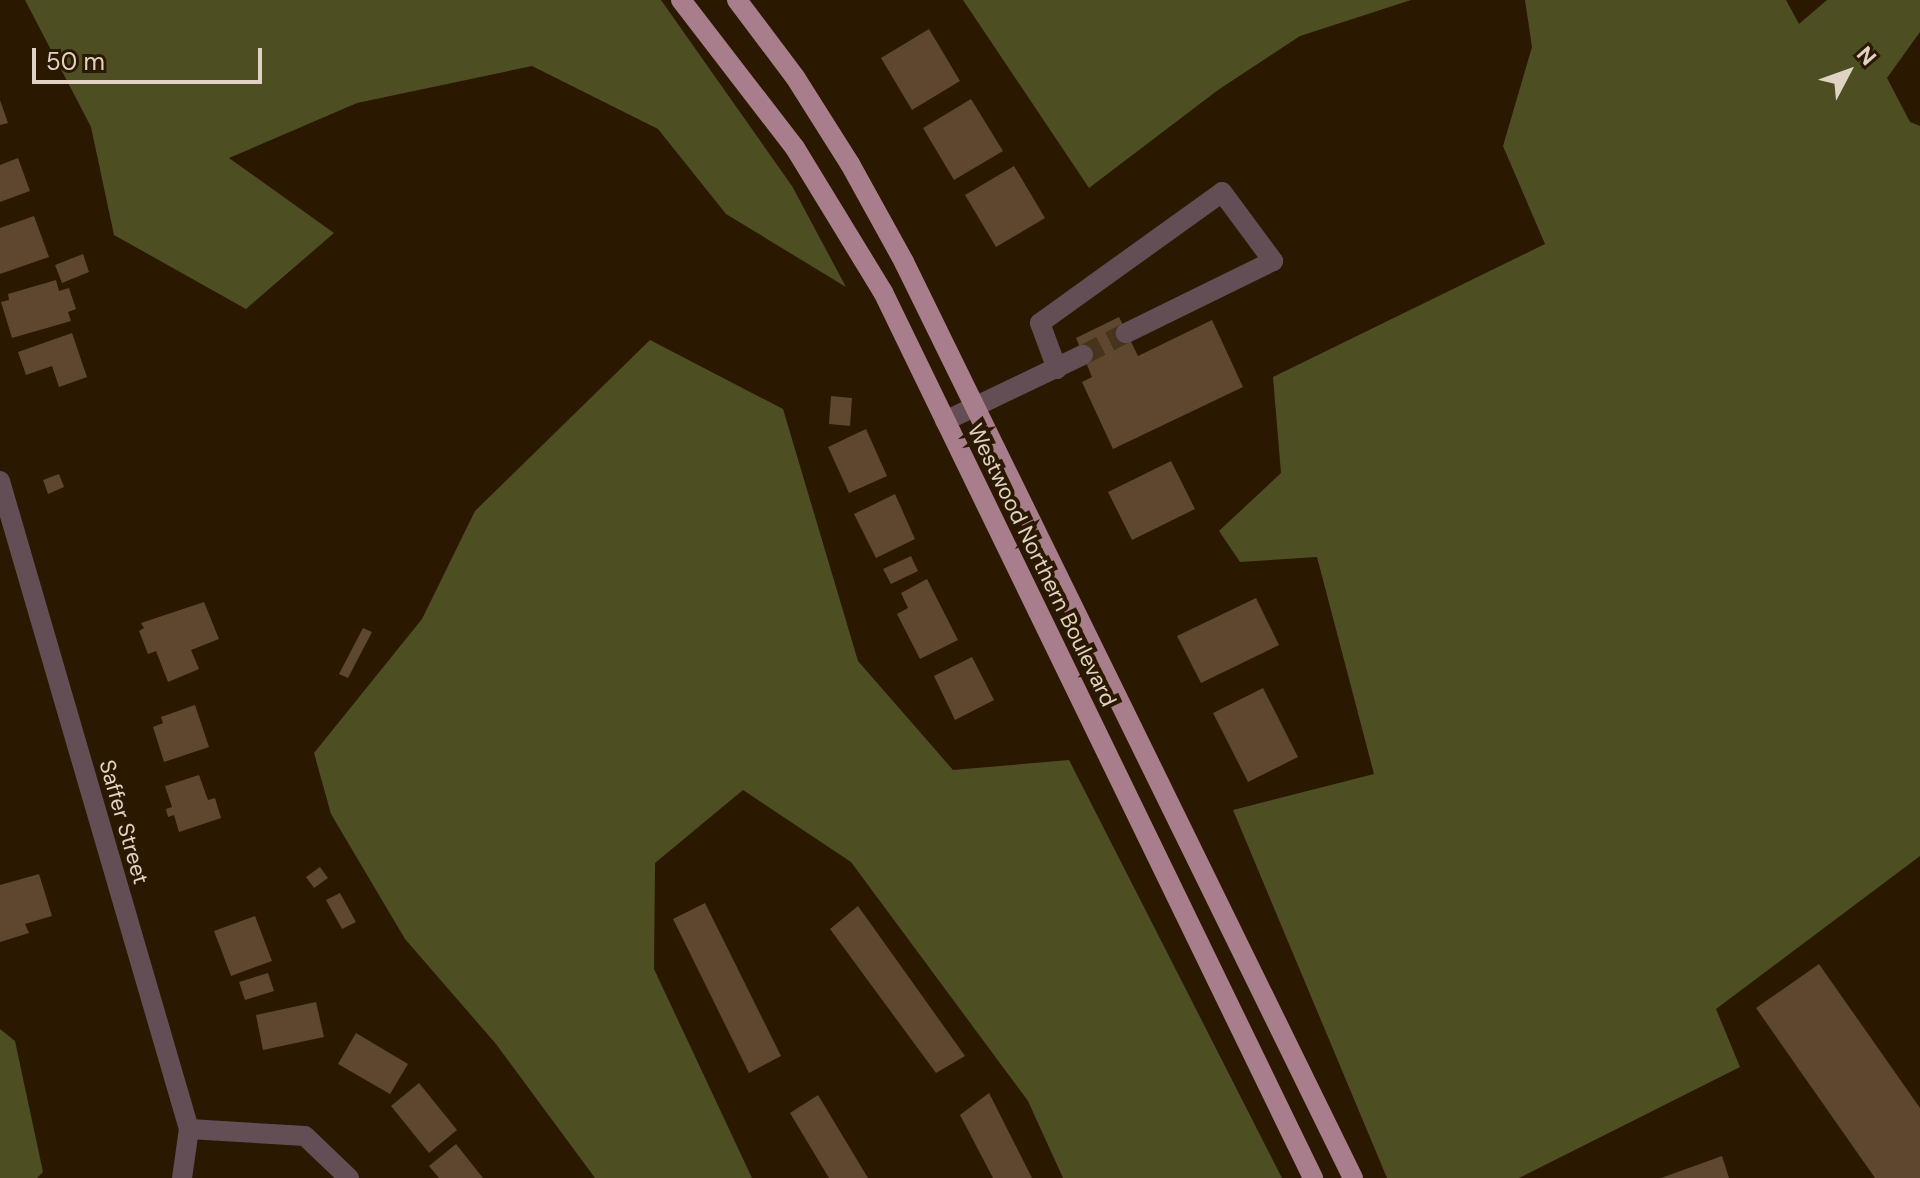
<!DOCTYPE html>
<style>
body{margin:0}
#map{position:relative;width:1920px;height:1178px;overflow:hidden;background:#2b1800;font-family:"DM Sans",sans-serif}
div>[style]{position:absolute}
.forest>*{inset:0;background:#4d4f23}
.building>*{inset:0;background:#5e472e}
.minor-tunnel>*{height:20px;margin-top:-10px;transform-origin:0;background:repeating-linear-gradient(90deg,#46341d 0 20px,transparent 0 30px)}
.minor>*{height:20px;margin:-10px;padding:0 10px;transform-origin:10px;border-radius:10px;background:#624e54}
.major>*{height:20px;margin:-10px;padding:0 10px;transform-origin:10px;border-radius:10px;background:#a87e8c}
span{translate:-50% -50%;white-space:nowrap;text-align:center;line-height:1.15;-webkit-text-stroke:8px #2b1800;paint-order:stroke}
.street-label{font-size:22px;color:#e0d3c4}
.north{position:absolute;left:1808px;top:32px;width:80px;height:80px;-webkit-text-stroke:6px #2b1800;paint-order:stroke;rotate:49deg;font-size:22px;font-weight:700;line-height:32px;text-align:center;color:#e0d3c4}
.north::after{content:'';display:block;margin:auto;width:28px;height:36px;background:#e0d3c4;clip-path:polygon(50% 0,100% 100%,50% 72%,0 100%)}
.scale{position:absolute;left:32px;top:48px;width:230px;height:36px;box-sizing:border-box;border:4px solid #e0d3c4;border-top:0;padding-left:10px;font-size:24px;line-height:28px;white-space:nowrap;color:#e0d3c4;-webkit-text-stroke:6px #2b1800;paint-order:stroke}
</style>
<div id="map">
<div class="forest">
<i style="clip-path:polygon(25px 0,661px 0,792px 186px,846px 287px,726px 214px,658px 129px,532px 66px,357px 103px,229px 158px,334px 233px,246px 309px,114px 235px,91px 127px)"></i>
<i style="clip-path:polygon(963px 0,1411px 0,1300px 36px,1218px 90px,1089px 188px)"></i>
<i style="clip-path:polygon(1525px 0,1786px 0,1799px 24px,1827px 0,1920px 0,1920px 32px,1887px 78px,1910px 122px,1920px 126px,1920px 856px,1716px 1009px,1740px 1067px,1519px 1178px,1387px 1178px,1233px 810px,1374px 774px,1317px 557px,1240px 562px,1219px 531px,1281px 473px,1273px 377px,1545px 244px,1503px 146px,1532px 47px)"></i>
<i style="clip-path:polygon(650px 340px,783px 409px,858px 661px,953px 770px,1069px 760px,1282px 1178px,1063px 1178px,1028px 1101px,851px 862px,743px 790px,655px 863px,654px 969px,752px 1178px,595px 1178px,496px 1044px,405px 939px,331px 814px,314px 753px,422px 619px,475px 511px)"></i>
<i style="clip-path:polygon(0 1029px,15px 1041px,43px 1172px,37px 1178px,0 1178px)"></i>
</div>
<div class="building">
<i style="clip-path:polygon(929px 29px,960px 81px,912px 110px,881px 58px)"></i>
<i style="clip-path:polygon(971px 99px,1003px 151px,954px 180px,923px 128px)"></i>
<i style="clip-path:polygon(0 100px,8px 123px,0 125px)"></i>
<i style="clip-path:polygon(18px 158px,30px 191px,0 202px,0 165px)"></i>
<i style="clip-path:polygon(1014px 166px,1045px 218px,996px 247px,965px 195px)"></i>
<i style="clip-path:polygon(34px 216px,49px 257px,0 274px,0 228px)"></i>
<i style="clip-path:polygon(83px 254px,89px 272px,62px 283px,55px 265px)"></i>
<i style="clip-path:polygon(56px 280px,59px 291px,69px 288px,76px 309px,68px 312px,71px 321px,12px 338px,1px 302px,9px 300px,8px 294px)"></i>
<i style="clip-path:polygon(1119px 317px,1138px 356px,1212px 320px,1243px 387px,1113px 449px,1082px 382px,1092px 377px,1076px 338px)"></i>
<i style="clip-path:polygon(72px 333px,87px 377px,59px 387px,52px 366px,26px 375px,18px 352px)"></i>
<i style="clip-path:polygon(831px 396px,852px 398px,850px 426px,829px 424px)"></i>
<i style="clip-path:polygon(866px 429px,887px 476px,849px 493px,828px 447px)"></i>
<i style="clip-path:polygon(1171px 461px,1195px 509px,1132px 540px,1108px 492px)"></i>
<i style="clip-path:polygon(59px 474px,64px 487px,48px 494px,43px 480px)"></i>
<i style="clip-path:polygon(895px 494px,915px 539px,876px 558px,854px 514px)"></i>
<i style="clip-path:polygon(911px 556px,918px 571px,891px 584px,883px 569px)"></i>
<i style="clip-path:polygon(927px 579px,958px 640px,920px 659px,897px 614px,908px 608px,901px 593px)"></i>
<i style="clip-path:polygon(1256px 598px,1279px 645px,1201px 683px,1177px 636px)"></i>
<i style="clip-path:polygon(204px 602px,219px 639px,191px 650px,199px 669px,168px 682px,156px 651px,148px 654px,139px 631px,144px 628px,141px 623px)"></i>
<i style="clip-path:polygon(363px 628px,372px 632px,348px 678px,339px 674px)"></i>
<i style="clip-path:polygon(972px 657px,994px 700px,955px 720px,934px 676px)"></i>
<i style="clip-path:polygon(1263px 688px,1298px 757px,1248px 782px,1213px 713px)"></i>
<i style="clip-path:polygon(195px 705px,209px 747px,164px 762px,153px 727px,163px 723px,161px 717px)"></i>
<i style="clip-path:polygon(199px 775px,208px 800px,215px 798px,221px 818px,179px 832px,174px 815px,168px 817px,166px 809px,172px 807px,165px 786px)"></i>
<i style="clip-path:polygon(320px 867px,328px 878px,314px 888px,306px 877px)"></i>
<i style="clip-path:polygon(39px 874px,52px 916px,25px 924px,29px 933px,0 942px,0 885px)"></i>
<i style="clip-path:polygon(340px 893px,356px 922px,342px 929px,326px 900px)"></i>
<i style="clip-path:polygon(705px 903px,781px 1056px,749px 1073px,673px 919px)"></i>
<i style="clip-path:polygon(858px 906px,965px 1056px,936px 1073px,830px 929px)"></i>
<i style="clip-path:polygon(255px 916px,272px 961px,231px 976px,214px 931px)"></i>
<i style="clip-path:polygon(1819px 964px,1920px 1108px,1920px 1178px,1875px 1178px,1756px 1008px)"></i>
<i style="clip-path:polygon(268px 973px,274px 991px,245px 1000px,239px 982px)"></i>
<i style="clip-path:polygon(316px 1002px,324px 1037px,263px 1050px,256px 1015px)"></i>
<i style="clip-path:polygon(356px 1033px,408px 1064px,390px 1094px,338px 1064px)"></i>
<i style="clip-path:polygon(419px 1083px,457px 1130px,429px 1153px,391px 1106px)"></i>
<i style="clip-path:polygon(989px 1093px,1032px 1178px,993px 1178px,960px 1115px)"></i>
<i style="clip-path:polygon(818px 1095px,868px 1178px,829px 1178px,790px 1113px)"></i>
<i style="clip-path:polygon(456px 1144px,483px 1178px,439px 1178px,429px 1166px)"></i>
<i style="clip-path:polygon(1722px 1156px,1729px 1178px,1661px 1178px)"></i>
</div>
<div class="minor-tunnel">
<i style="left:1083px;top:355px;width:48px;rotate:-27.1deg"></i>
</div>
<div class="minor">
<i style="left:1057px;top:369px;width:49px;rotate:-110.3deg"></i>
<i style="left:1040px;top:323px;width:224px;rotate:-35.7deg"></i>
<i style="left:1222px;top:192px;width:86px;rotate:53.5deg"></i>
<i style="left:1273px;top:261px;width:164px;rotate:153.9deg"></i>
<i style="left:945px;top:421px;width:153px;rotate:-25.6deg"></i>
<i style="left:0;top:481px;width:675px;rotate:73.74deg"></i>
<i style="left:189px;top:1129px;width:49px;rotate:98.1deg"></i>
<i style="left:189px;top:1129px;width:116px;rotate:3.5deg"></i>
<i style="left:305px;top:1136px;width:61px;rotate:43.7deg"></i>
</div>
<div class="major">
<i style="left:681px;top:0;width:187px;rotate:52.4deg"></i>
<i style="left:795px;top:148px;width:169px;rotate:58.6deg"></i>
<i style="left:883px;top:292px;width:985px;rotate:64.11deg"></i>
<i style="left:737px;top:0;width:96px;rotate:53deg"></i>
<i style="left:795px;top:77px;width:103px;rotate:57.7deg"></i>
<i style="left:850px;top:164px;width:112px;rotate:61.1deg"></i>
<i style="left:904px;top:262px;width:1020px;rotate:63.89deg"></i>
</div>
<div class="street-label">
<span style="left:1042px;top:565px;rotate:64deg">Westwood Northern Boulevard</span>
<span style="left:124px;top:822px;rotate:74deg">Saffer Street</span>
</div>
<div class="north">N</div>
<div class="scale">50 m</div>
</div>
